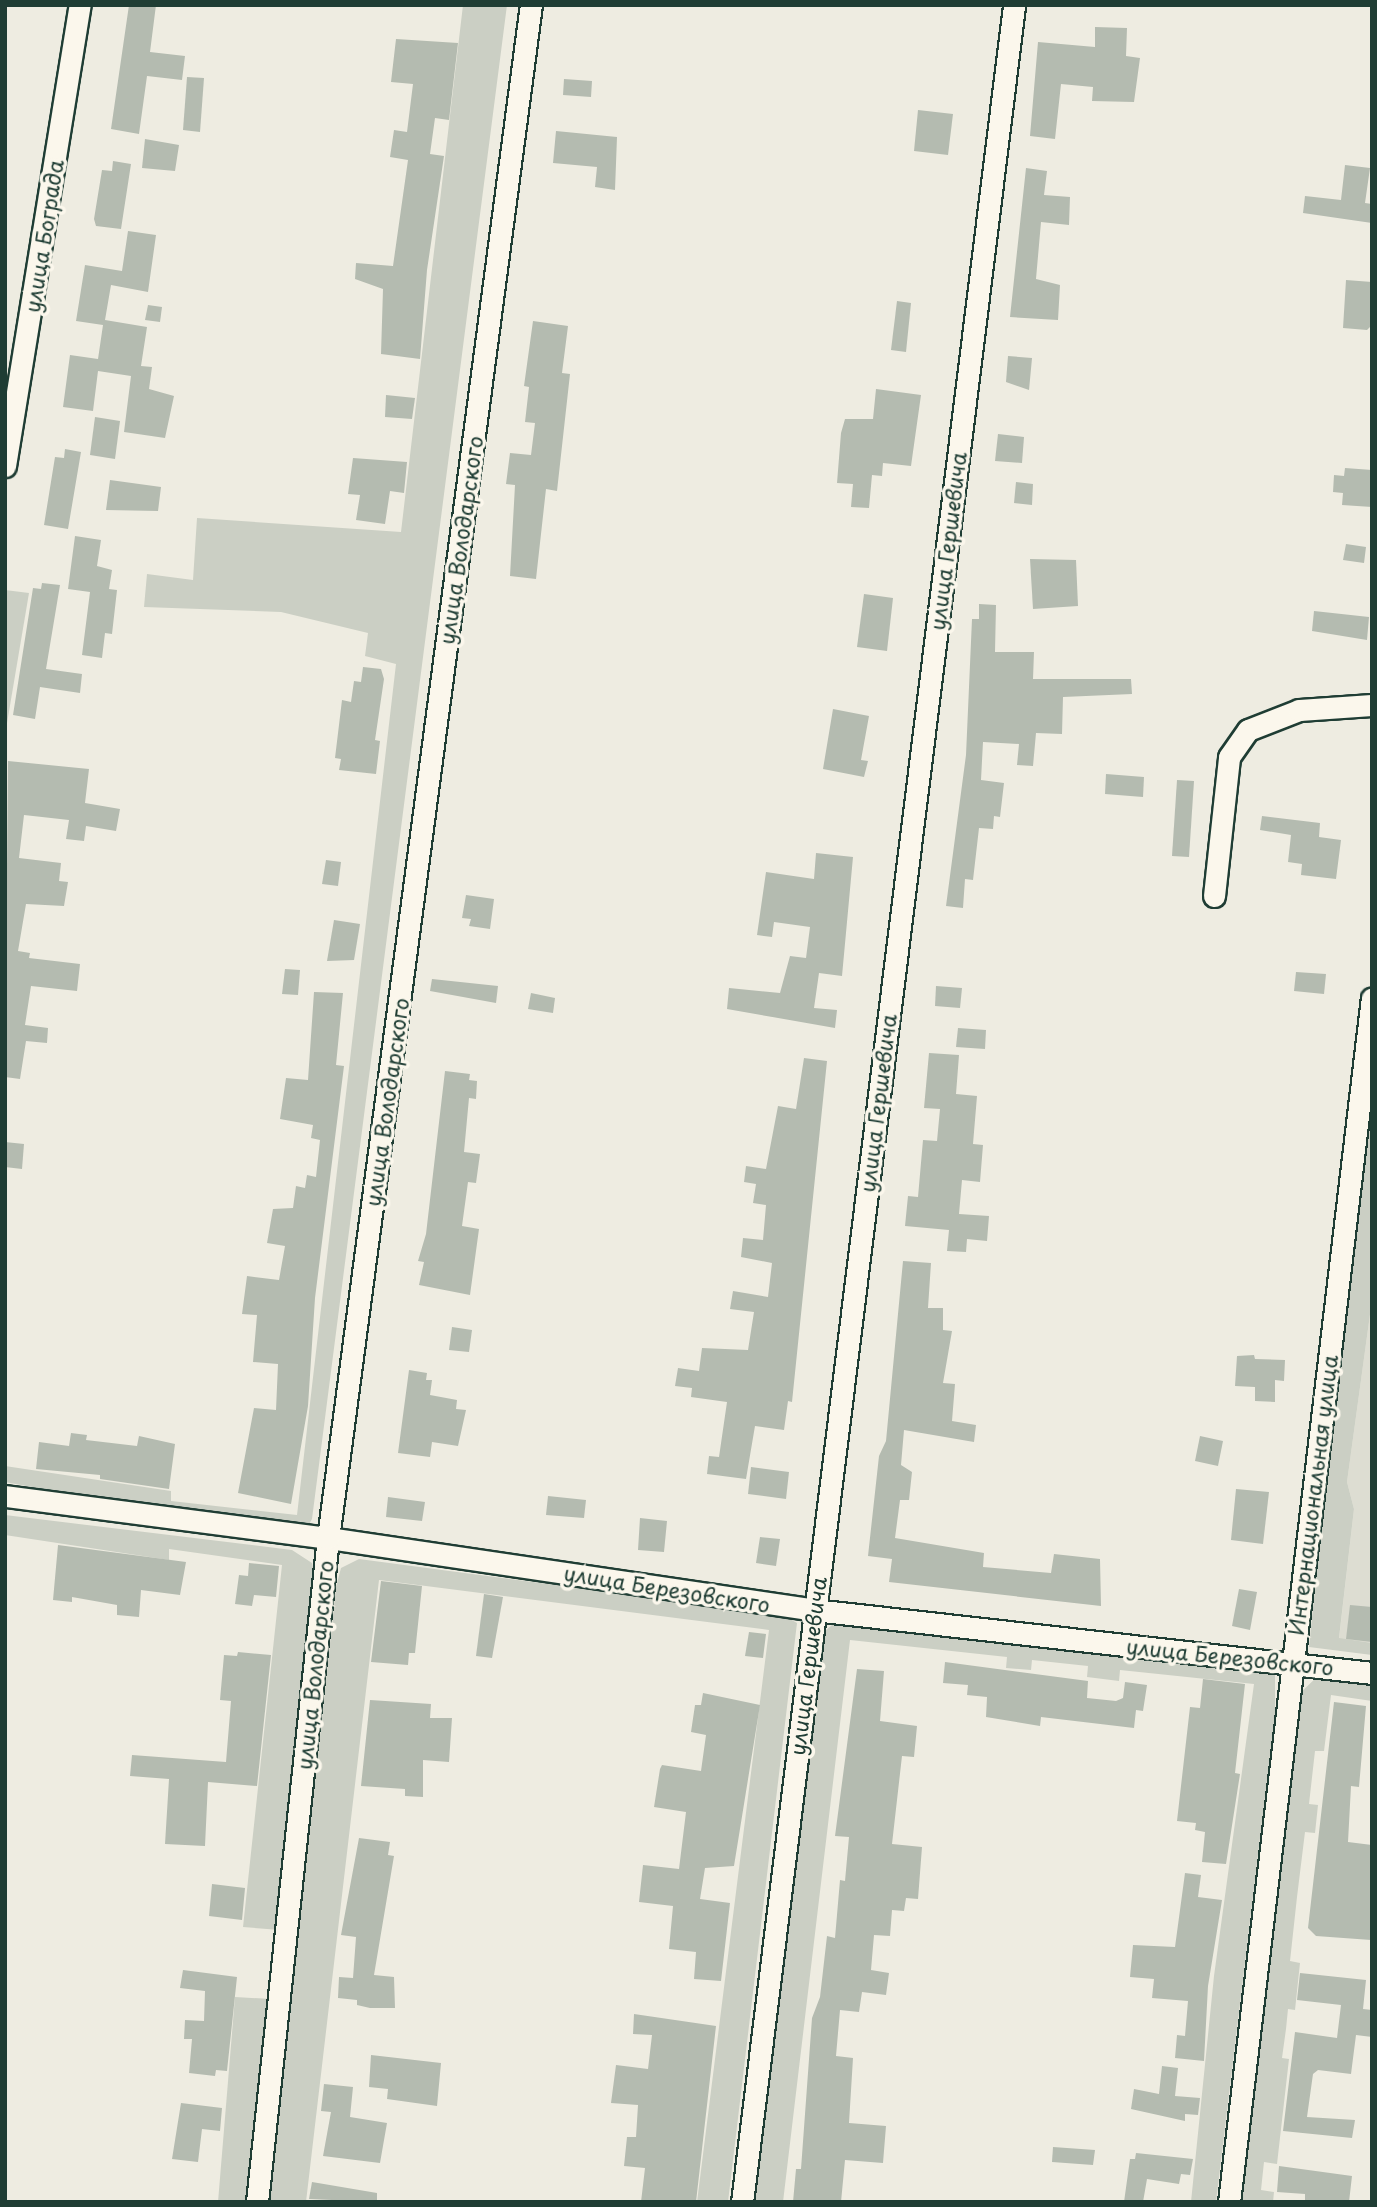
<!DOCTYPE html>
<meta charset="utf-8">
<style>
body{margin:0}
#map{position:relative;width:1377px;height:2207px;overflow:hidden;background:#eeece1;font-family:"Playpen Sans",sans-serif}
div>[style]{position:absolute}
.built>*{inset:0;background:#ddddd2}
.green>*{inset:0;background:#cbcfc4}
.building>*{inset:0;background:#b4bbb0}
.roads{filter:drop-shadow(2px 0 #1f3d34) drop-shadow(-2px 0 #1f3d34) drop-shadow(0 2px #1f3d34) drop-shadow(0 -2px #1f3d34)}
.minor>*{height:21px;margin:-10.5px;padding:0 10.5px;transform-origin:10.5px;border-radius:10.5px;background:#fbf7ec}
span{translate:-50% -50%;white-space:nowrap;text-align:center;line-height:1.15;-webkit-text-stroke:7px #fbf7ec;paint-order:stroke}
.street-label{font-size:21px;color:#1f3d34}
.frame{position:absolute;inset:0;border:7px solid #1f3d34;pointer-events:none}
</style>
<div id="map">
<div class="built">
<i style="clip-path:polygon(1372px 1300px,1372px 1643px,1339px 1639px,1354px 1509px,1347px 1482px)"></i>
</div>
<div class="green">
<i style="clip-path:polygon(463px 5px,507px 5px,312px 1519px,308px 1526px,167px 1512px,5px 1482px,5px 1466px,171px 1491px,171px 1501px,297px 1515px,396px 664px,365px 656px,368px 633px,281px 612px,144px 607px,147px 574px,193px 580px,197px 518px,401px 532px)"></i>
<i style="clip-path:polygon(5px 590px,29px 593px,5px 735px)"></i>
<i style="clip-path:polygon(1372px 1027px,1372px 1300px,1347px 1482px,1354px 1509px,1339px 1638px,1372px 1643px,1372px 1655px,1309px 1647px)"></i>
<i style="clip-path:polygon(5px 1515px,292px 1550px,312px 1563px,315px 1577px,280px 1930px,243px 1927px,282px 1565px,169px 1549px,169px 1560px,5px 1535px)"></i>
<i style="clip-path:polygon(359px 1559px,783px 1615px,797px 1623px,728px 2202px,697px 2202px,769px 1630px,379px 1580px,306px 2202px,270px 2202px,336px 1587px,341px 1568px)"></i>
<i style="clip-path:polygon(837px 1621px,1171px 1662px,1260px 1668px,1275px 1674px,1275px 1714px,1216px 2202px,1191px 2202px,1214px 1976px,1254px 1684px,1120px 1670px,1119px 1681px,1087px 1677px,1088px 1666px,1032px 1660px,1031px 1670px,1006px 1668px,1007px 1657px,850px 1640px,783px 2202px,754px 2202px,815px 1704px,826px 1630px)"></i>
<i style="clip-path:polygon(1318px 1676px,1372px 1682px,1372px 1701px,1331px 1695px,1324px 1751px,1315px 1751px,1309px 1804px,1318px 1805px,1315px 1833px,1305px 1832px,1297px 1897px,1290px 1961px,1300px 1963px,1295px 2010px,1288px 2009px,1286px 2029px,1282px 2058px,1289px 2059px,1277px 2164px,1264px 2162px,1261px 2190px,1274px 2192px,1273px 2202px,1240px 2202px,1297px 1696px)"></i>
<i style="clip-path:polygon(235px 1997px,272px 1999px,249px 2202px,218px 2202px)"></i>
</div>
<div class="building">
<i style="clip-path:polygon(129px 5px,156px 5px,150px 52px,185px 56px,182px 80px,147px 76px,139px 134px,111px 129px)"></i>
<i style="clip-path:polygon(1095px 27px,1127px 28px,1126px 56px,1140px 58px,1134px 102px,1092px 101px,1093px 87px,1061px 84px,1055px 139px,1030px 136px,1038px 42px,1095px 47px)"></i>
<i style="clip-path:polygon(396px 39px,458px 43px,449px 120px,435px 118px,430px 154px,444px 156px,427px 270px,420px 359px,381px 354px,383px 289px,355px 279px,356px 263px,393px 266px,408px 160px,390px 157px,394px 130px,407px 132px,413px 84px,391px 82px)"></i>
<i style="clip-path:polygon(187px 77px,204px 78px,200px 132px,183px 130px)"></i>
<i style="clip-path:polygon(564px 79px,592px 81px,591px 97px,563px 95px)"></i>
<i style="clip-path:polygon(918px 110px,953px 114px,948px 155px,914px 151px)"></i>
<i style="clip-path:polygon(556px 131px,617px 137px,615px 190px,595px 187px,597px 167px,553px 163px)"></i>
<i style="clip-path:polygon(145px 139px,179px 145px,175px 171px,142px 168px)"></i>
<i style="clip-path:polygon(113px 161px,131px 164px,121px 229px,96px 226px,94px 219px,102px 170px,112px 171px)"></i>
<i style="clip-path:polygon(1345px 165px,1370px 168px,1365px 203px,1372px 204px,1372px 223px,1303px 213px,1305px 196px,1341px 200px)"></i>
<i style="clip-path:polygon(1026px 168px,1047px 171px,1044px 195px,1070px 197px,1069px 225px,1041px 222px,1036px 279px,1060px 285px,1058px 320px,1010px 317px)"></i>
<i style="clip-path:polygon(128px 231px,156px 235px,148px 292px,111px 285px,105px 320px,147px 327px,141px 366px,152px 367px,149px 389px,174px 396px,165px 438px,124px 432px,131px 376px,98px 371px,93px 411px,63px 407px,70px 355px,98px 359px,103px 325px,76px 321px,85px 265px,122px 271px)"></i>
<i style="clip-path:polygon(1346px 280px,1372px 282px,1372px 325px,1367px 330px,1343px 328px)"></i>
<i style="clip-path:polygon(897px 301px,911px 303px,906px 352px,891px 350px)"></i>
<i style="clip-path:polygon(148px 305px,162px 307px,160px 322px,145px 320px)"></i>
<i style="clip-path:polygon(533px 321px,568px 326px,562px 373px,570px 374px,557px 491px,546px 489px,536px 579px,510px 576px,515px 485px,506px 484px,510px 453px,531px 455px,535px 423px,525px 422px,529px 387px,524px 386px)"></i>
<i style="clip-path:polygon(1008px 356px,1032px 358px,1029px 390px,1006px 382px)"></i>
<i style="clip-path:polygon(876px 389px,921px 395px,911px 466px,883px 463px,882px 476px,872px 475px,869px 508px,851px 507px,853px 484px,837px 483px,841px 433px,845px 419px,873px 419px)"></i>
<i style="clip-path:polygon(386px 395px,415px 398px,412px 419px,385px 417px)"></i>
<i style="clip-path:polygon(95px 417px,120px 421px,115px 459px,90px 455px)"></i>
<i style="clip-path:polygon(998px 434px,1024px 437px,1022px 463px,995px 461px)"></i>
<i style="clip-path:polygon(65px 449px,81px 452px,68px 529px,44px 525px,55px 457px,64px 458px)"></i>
<i style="clip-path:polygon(353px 458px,407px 462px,404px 493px,390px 491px,385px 524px,356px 520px,360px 495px,348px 494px)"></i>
<i style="clip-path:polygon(1345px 468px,1372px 470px,1372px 507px,1342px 505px,1343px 493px,1333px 492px,1334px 475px,1344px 476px)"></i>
<i style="clip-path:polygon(110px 480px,161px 487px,158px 511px,106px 510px)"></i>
<i style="clip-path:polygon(1016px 482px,1033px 484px,1032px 505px,1014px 503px)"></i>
<i style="clip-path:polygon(75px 536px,101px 540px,97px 566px,112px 570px,109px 589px,117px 590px,112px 634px,105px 633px,102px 658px,82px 655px,90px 592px,68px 589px)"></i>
<i style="clip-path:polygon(1346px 544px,1366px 547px,1364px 563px,1343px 560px)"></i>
<i style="clip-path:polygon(1030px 559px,1076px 560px,1078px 606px,1033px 609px)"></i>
<i style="clip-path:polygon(42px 583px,60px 585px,46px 669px,82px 674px,80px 693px,40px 687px,35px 719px,13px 715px,33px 588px,41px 589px)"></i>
<i style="clip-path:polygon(864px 594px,893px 598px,887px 651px,857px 647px)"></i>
<i style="clip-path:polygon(979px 604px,996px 605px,995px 652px,1034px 652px,1033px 679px,1131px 679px,1132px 694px,1063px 697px,1062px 734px,1036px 733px,1033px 766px,1017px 765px,1019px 744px,983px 742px,981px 780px,1004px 783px,1000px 817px,994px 816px,993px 829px,979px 828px,973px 880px,965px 879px,963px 908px,946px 906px,966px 755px,972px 619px,979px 619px)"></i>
<i style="clip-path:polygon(1314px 611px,1369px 617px,1367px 640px,1312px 631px)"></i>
<i style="clip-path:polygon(363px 667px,381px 669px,384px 679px,375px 740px,380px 741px,376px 774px,339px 770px,341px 759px,335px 758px,342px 700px,351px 702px,354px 681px,361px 682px)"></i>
<i style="clip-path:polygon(833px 709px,869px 716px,861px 760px,868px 761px,864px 777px,823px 769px)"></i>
<i style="clip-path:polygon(8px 761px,89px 769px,85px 803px,120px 809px,116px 831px,86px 826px,84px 841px,66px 839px,69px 820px,24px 815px,19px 858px,61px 863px,59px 881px,68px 882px,64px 906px,26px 904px,18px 951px,30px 953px,29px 958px,80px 964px,77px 991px,31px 986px,25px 1025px,48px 1028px,47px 1043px,26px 1041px,20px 1079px,5px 1077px)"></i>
<i style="clip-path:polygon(1106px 774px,1144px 777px,1143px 797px,1105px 794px)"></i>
<i style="clip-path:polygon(1177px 780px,1194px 781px,1189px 857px,1172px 856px)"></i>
<i style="clip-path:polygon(1262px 816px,1320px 823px,1319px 837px,1341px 840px,1336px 879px,1301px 875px,1302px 864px,1288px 862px,1291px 835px,1260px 830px)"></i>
<i style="clip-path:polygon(816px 853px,853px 857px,842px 976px,819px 973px,814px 1008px,837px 1010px,835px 1028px,727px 1009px,729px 988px,780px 993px,790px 956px,806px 958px,810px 927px,774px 922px,772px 937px,757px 935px,766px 872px,814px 879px)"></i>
<i style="clip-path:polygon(326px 860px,341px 862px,338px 886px,322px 884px)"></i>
<i style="clip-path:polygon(466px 895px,494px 899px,490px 929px,469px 926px,471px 919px,462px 918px)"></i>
<i style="clip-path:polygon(334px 920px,360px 924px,354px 960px,327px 961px)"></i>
<i style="clip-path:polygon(285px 969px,300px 970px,298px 995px,282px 994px)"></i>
<i style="clip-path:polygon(1296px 972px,1326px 974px,1324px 994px,1294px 991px)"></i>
<i style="clip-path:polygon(432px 979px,498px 986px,496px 1003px,430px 991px)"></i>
<i style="clip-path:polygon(936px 986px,962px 988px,960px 1008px,935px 1006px)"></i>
<i style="clip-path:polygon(314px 992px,343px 993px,336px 1065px,344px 1066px,315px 1298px,308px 1406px,291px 1504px,238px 1493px,254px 1408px,276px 1410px,278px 1364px,253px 1362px,257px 1315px,242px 1314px,247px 1276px,279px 1280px,285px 1246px,267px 1243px,273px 1209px,293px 1208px,296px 1186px,305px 1188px,307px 1175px,316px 1177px,320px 1140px,311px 1138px,313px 1125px,280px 1119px,286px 1078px,308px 1080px)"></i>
<i style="clip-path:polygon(531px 993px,555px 998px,553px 1013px,528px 1009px)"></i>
<i style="clip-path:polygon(958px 1028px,986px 1030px,985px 1049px,956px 1047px)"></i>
<i style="clip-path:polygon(929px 1053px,959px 1055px,956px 1094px,977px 1096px,973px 1144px,983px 1145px,980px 1182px,962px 1180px,959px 1214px,989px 1216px,987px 1241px,967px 1239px,966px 1252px,947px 1251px,949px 1230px,905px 1226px,908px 1196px,918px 1197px,923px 1140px,937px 1141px,940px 1109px,924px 1108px)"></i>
<i style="clip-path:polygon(804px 1058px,827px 1061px,792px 1402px,788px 1401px,784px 1430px,755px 1426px,746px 1479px,707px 1474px,709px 1456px,719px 1457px,727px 1402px,691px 1397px,692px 1388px,675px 1386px,678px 1368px,699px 1371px,702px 1348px,748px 1350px,754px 1312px,730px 1309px,733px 1291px,768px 1297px,772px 1263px,741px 1257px,743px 1238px,763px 1240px,766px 1205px,753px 1203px,756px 1184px,744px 1182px,746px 1166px,766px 1169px,778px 1106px,796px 1109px)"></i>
<i style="clip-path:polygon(445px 1071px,470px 1074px,469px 1080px,477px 1081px,476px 1099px,469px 1098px,464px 1152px,480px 1154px,476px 1183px,468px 1182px,462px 1226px,479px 1229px,470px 1295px,419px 1285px,424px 1262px,418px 1261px,426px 1234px)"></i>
<i style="clip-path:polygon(5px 1142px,24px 1144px,22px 1169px,5px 1167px)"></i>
<i style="clip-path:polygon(903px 1261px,931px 1263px,928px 1308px,943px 1308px,943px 1330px,952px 1331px,943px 1383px,955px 1384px,952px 1421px,976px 1425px,974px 1442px,904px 1430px,901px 1465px,912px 1472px,909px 1500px,900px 1500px,895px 1538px,984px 1553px,983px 1567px,1051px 1573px,1054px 1554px,1100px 1559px,1101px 1606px,889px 1582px,892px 1559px,868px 1556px,879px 1456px,886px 1441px)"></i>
<i style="clip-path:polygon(452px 1327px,472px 1330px,469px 1352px,449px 1350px)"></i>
<i style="clip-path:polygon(1254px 1355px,1255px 1359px,1285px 1360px,1284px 1381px,1275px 1380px,1275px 1402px,1255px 1401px,1255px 1387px,1235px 1386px,1237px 1356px)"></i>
<i style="clip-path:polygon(409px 1370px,427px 1373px,426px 1380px,432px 1380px,430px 1395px,457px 1400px,456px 1409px,466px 1410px,458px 1446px,432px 1442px,430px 1457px,398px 1453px)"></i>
<i style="clip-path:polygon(71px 1433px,87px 1435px,86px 1440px,137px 1446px,139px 1436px,175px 1444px,169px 1489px,100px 1479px,100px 1475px,36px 1469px,39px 1442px,69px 1446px)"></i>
<i style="clip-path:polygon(1200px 1436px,1223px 1441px,1218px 1466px,1195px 1461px)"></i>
<i style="clip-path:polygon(751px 1467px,789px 1472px,786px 1499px,748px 1494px)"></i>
<i style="clip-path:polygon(1236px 1489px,1269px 1492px,1263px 1544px,1231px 1540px)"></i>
<i style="clip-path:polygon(548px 1496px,586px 1500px,584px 1518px,546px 1515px)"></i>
<i style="clip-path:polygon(388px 1497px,425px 1502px,422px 1521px,386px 1517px)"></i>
<i style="clip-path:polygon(640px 1518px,667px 1521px,664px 1552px,638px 1550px)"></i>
<i style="clip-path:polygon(760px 1537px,780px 1539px,776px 1566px,756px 1563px)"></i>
<i style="clip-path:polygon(58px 1545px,186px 1562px,180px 1595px,141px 1590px,139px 1617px,117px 1615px,117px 1605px,72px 1597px,72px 1602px,53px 1600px)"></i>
<i style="clip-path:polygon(249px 1563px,279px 1566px,276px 1597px,254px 1595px,252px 1606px,235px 1604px,239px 1575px,248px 1576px)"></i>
<i style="clip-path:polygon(381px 1581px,422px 1586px,415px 1653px,409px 1653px,408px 1665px,371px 1662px)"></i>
<i style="clip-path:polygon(1239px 1589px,1257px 1592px,1250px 1630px,1232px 1626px)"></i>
<i style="clip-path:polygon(484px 1594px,503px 1597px,492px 1658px,476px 1656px)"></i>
<i style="clip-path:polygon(1350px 1605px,1372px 1607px,1372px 1642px,1346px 1639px)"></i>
<i style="clip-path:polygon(749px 1632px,766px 1634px,763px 1658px,745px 1656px)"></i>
<i style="clip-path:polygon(238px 1652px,271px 1655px,257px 1786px,208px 1782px,205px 1846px,165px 1844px,169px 1779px,130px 1776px,132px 1755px,226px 1762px,231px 1701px,220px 1700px,224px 1655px,237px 1656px)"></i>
<i style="clip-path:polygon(945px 1662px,1088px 1681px,1087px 1698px,1116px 1701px,1123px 1698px,1125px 1682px,1147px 1685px,1143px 1711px,1136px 1710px,1134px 1728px,1041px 1717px,1040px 1726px,986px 1717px,987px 1697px,967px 1695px,968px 1685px,943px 1683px)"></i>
<i style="clip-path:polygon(857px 1669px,884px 1671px,880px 1721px,917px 1726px,914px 1757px,902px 1756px,892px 1844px,922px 1847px,918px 1899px,906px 1898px,904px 1911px,892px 1910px,890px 1936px,874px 1935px,871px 1970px,889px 1973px,886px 1995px,862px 1992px,859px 2012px,840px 2010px,836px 2056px,853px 2058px,849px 2123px,886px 2126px,883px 2163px,845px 2160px,841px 2202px,793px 2202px,796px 2169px,801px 2169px,812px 2018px,820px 1997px,827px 1936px,835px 1938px,840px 1880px,845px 1881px,849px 1837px,835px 1836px)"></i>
<i style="clip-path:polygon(1203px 1679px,1245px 1684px,1235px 1773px,1240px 1774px,1226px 1864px,1202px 1862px,1205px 1832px,1195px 1830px,1196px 1823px,1177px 1821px,1190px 1707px,1200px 1708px)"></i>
<i style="clip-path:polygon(703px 1693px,760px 1705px,734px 1866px,705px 1868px,700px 1899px,730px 1903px,721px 1981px,694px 1979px,696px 1952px,669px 1949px,673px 1906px,639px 1902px,643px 1865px,679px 1869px,686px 1812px,654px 1807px,660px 1769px,662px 1765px,701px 1771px,706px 1735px,691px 1732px,695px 1705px,701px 1705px)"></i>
<i style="clip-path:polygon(370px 1700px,431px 1704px,430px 1718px,452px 1718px,449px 1762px,423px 1760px,423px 1797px,405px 1796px,405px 1789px,361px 1786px)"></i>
<i style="clip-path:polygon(1334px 1702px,1366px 1706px,1359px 1787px,1351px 1786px,1348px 1842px,1372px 1845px,1371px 1940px,1316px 1936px,1308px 1928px)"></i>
<i style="clip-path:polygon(359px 1838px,390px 1842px,388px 1855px,394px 1856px,374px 1975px,394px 1977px,395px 2008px,370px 2008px,357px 2005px,357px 2000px,338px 1998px,339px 1977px,353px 1978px,356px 1937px,341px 1935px)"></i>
<i style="clip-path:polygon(1185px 1873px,1201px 1875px,1198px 1897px,1222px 1900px,1208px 1986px,1204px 2061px,1175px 2058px,1177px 2035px,1185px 2036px,1188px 2001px,1152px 1998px,1154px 1979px,1130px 1977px,1133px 1945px,1175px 1947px)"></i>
<i style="clip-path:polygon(212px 1884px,245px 1888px,242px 1920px,209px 1916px)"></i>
<i style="clip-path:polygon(183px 1970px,237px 1977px,227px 2071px,216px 2070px,215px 2076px,189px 2073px,192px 2039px,184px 2039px,185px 2020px,204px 2021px,205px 1991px,180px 1988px)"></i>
<i style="clip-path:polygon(1300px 1973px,1366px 1980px,1363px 2009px,1372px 2010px,1372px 2037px,1356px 2035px,1351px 2074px,1318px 2070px,1313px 2074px,1307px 2117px,1355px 2120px,1352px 2138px,1283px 2131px,1295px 2032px,1337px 2038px,1341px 2005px,1297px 2000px)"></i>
<i style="clip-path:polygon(634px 2014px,716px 2026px,696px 2202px,641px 2202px,645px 2168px,624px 2166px,627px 2137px,636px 2137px,638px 2105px,611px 2103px,616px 2065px,648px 2069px,652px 2035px,633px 2034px)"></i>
<i style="clip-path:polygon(371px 2055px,441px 2063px,437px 2106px,387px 2099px,388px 2089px,369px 2087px)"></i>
<i style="clip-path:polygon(1162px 2066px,1178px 2068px,1175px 2096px,1200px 2098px,1198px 2115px,1185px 2114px,1185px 2121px,1131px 2109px,1134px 2089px,1159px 2094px)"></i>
<i style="clip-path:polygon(324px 2084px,353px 2087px,350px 2117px,387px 2123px,380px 2163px,323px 2156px,331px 2112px,321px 2111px)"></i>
<i style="clip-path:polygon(181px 2103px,222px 2108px,220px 2131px,202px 2129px,198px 2162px,172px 2159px)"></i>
<i style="clip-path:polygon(1053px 2147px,1095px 2150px,1093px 2165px,1052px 2162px)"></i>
<i style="clip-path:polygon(1136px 2153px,1193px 2159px,1190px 2175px,1181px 2174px,1179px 2184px,1147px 2179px,1143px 2202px,1124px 2202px,1130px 2159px,1135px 2159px)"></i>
<i style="clip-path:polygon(1279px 2166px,1352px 2176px,1349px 2202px,1305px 2202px,1305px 2194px,1277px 2192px)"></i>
<i style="clip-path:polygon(312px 2182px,377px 2193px,377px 2202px,309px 2199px)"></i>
</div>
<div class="roads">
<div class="minor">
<i style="left:5px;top:466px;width:467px;rotate:-80.8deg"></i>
<i style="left:1214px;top:896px;width:140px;rotate:-83.8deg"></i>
<i style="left:1229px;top:757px;width:33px;rotate:-55deg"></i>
<i style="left:1248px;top:730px;width:55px;rotate:-21.4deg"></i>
<i style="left:1299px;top:710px;width:73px;rotate:-3.9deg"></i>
<i style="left:5px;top:1496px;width:326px;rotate:7.4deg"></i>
<i style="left:328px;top:1538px;width:491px;rotate:8.4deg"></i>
<i style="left:814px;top:1610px;width:562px;rotate:6.44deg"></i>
<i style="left:257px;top:2202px;width:668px;rotate:-83.9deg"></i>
<i style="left:328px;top:1538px;width:1546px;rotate:-82.46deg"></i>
<i style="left:742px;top:2202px;width:2214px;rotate:-82.94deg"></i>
<i style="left:1229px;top:2202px;width:1212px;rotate:-83.23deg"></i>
</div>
</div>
<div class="street-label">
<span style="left:43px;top:236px;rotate:-81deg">улица Бограда</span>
<span style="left:460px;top:540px;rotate:-82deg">улица Володарского</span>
<span style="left:947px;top:541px;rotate:-83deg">улица Гершевича</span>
<span style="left:386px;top:1102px;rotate:-82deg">улица Володарского</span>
<span style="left:877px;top:1103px;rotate:-83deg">улица Гершевича</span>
<span style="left:1312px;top:1495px;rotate:-83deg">Интернациональная улица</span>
<span style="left:667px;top:1588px;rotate:9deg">улица Березовского</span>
<span style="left:1230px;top:1656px;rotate:6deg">улица Березовского</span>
<span style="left:314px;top:1665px;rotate:-84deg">улица Володарского</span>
<span style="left:807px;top:1666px;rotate:-83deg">улица Гершевича</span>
</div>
<div class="frame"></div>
</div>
